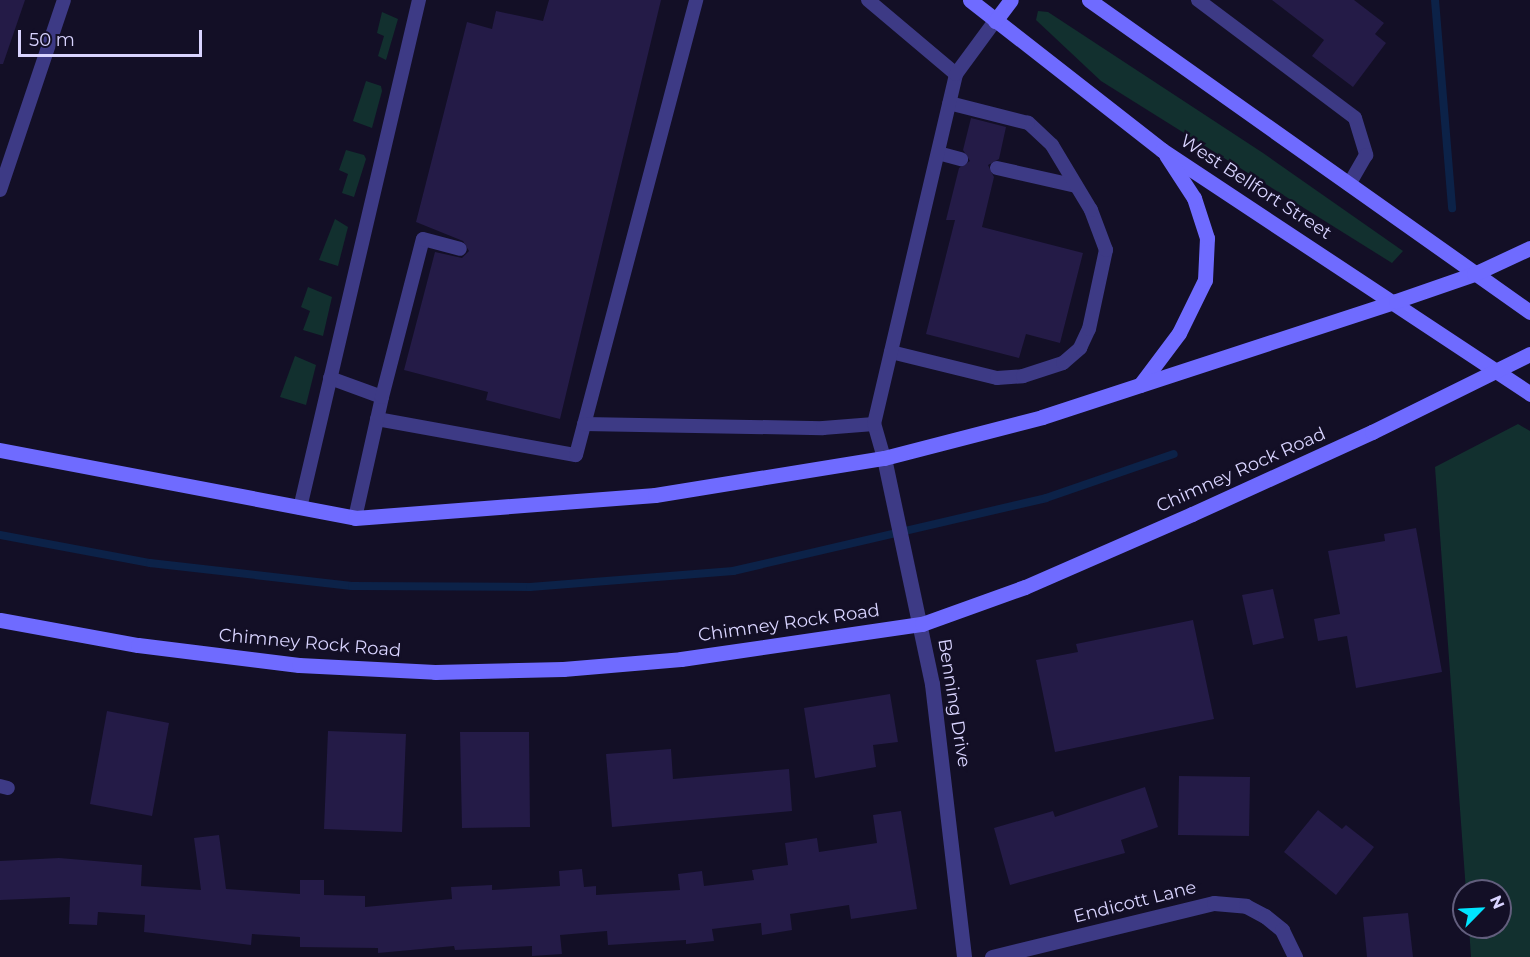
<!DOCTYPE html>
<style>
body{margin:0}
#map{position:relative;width:1530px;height:957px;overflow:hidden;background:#130f26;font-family:Montserrat,sans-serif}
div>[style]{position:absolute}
.green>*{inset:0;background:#12302f}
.stream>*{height:8px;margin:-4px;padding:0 4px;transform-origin:4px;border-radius:4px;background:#0c2248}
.building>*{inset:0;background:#241b47}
.service>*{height:14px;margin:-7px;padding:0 7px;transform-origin:7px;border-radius:7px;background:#3d3a85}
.minor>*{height:15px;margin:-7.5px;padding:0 7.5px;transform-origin:7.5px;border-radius:7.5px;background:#3d3a85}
.secondary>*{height:15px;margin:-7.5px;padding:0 7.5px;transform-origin:7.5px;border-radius:7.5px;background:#6f6bff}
span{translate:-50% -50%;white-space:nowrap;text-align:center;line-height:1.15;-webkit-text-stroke:5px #130f26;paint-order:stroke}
.street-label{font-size:18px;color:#d9d4ff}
.north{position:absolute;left:1452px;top:879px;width:60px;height:60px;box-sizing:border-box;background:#130f26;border:2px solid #625e7d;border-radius:50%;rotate:66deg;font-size:16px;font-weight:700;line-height:24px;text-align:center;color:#d9d4ff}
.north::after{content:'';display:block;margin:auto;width:21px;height:27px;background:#00e5ff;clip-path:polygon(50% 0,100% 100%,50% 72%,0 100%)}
.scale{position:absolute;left:18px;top:30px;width:184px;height:27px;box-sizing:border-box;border:3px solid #d9d4ff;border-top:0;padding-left:8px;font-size:18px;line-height:21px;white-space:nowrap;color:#d9d4ff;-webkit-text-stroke:4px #130f26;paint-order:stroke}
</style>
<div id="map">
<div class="green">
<i style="clip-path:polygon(1038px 11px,1048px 12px,1263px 153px,1403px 251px,1392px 263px,1101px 81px,1036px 20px)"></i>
<i style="clip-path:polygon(382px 12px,398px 19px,386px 60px,378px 56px,384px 36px,377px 33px)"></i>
<i style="clip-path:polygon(366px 81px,381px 86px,382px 91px,372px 128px,353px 121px)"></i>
<i style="clip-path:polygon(346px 150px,364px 155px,366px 159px,354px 197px,342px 193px,348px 174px,339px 170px)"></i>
<i style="clip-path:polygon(335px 219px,348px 227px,338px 266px,319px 260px)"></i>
<i style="clip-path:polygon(308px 287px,332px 297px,323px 336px,303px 330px,310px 311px,301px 307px)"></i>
<i style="clip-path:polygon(295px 356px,316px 365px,306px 405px,280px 397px)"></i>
<i style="clip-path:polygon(1518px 424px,1530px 431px,1530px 957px,1471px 957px,1469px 927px,1500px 927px,1500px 891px,1466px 891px,1435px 467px)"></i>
</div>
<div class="stream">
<i style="left:1435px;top:0;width:209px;rotate:85.3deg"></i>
<i style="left:0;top:535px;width:153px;rotate:10.6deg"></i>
<i style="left:150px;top:563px;width:203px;rotate:6.5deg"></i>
<i style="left:352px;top:586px;width:178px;rotate:0.3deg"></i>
<i style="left:530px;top:587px;width:204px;rotate:-4.5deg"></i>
<i style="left:733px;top:571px;width:321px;rotate:-13.1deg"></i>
<i style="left:1046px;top:498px;width:135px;rotate:-19deg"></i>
</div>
<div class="building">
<i style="clip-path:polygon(0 0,25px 0,3px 64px,0 64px)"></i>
<i style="clip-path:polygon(549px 0,661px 0,560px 419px,486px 400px,488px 392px,404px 370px,435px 252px,462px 258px,469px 251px,463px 241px,416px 222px,467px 22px,492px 29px,496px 11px,543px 21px)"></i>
<i style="clip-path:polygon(1272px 0,1354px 0,1384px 23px,1375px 34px,1386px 43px,1353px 87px,1312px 56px,1324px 40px)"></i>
<i style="clip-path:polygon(971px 118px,1006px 127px,999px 159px,988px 165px,994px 177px,982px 227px,1083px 253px,1060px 343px,1026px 334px,1019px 358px,926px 334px,955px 220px,946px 220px,959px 168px,970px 161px,963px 150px)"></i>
<i style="clip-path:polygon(1416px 528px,1442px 672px,1356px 688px,1347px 636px,1318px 641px,1314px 619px,1340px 614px,1328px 551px,1385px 541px,1384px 534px)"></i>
<i style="clip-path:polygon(1273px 589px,1284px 638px,1253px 645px,1242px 595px)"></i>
<i style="clip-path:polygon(1193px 620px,1214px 719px,1055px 752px,1036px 660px,1078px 652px,1076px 644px)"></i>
<i style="clip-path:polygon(890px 694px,898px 742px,873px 745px,876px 767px,815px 778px,804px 708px)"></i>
<i style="clip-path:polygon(107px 711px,169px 723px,152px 816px,90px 804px)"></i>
<i style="clip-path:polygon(328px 731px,406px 734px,402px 832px,324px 829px)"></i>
<i style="clip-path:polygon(460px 732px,529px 732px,530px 827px,462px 828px)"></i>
<i style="clip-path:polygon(671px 749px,673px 779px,789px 769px,792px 811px,612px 827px,606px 754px)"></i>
<i style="clip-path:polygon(1179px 776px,1250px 777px,1249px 836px,1178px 835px)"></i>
<i style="clip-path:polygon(1145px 787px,1158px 827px,1121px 840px,1125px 853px,1010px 885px,994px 828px,1053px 811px,1055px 817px)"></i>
<i style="clip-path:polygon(1318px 810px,1342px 829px,1346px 825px,1374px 847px,1336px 895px,1284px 852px)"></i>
<i style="clip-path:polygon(901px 811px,917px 909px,851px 919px,849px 905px,790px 914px,792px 930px,762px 935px,761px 923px,712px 929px,714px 941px,686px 944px,686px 940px,608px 945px,607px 931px,560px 935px,562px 954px,532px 956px,532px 946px,455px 950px,454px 946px,378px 953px,378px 948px,300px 947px,300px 937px,252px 934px,251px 945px,144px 932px,145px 915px,98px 912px,97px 925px,69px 924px,70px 897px,0 900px,0 861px,59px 858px,142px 865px,141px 886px,201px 890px,194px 838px,219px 835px,226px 889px,300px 894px,300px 880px,324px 880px,324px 895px,365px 896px,365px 907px,452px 899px,451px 887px,492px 885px,492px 890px,560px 886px,559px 871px,582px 869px,584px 887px,596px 886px,596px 895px,680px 890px,678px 874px,702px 871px,704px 886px,754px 880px,752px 870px,788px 865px,785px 843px,817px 838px,819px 852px,877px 843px,873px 815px)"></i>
<i style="clip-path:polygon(1408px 913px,1413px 957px,1367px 957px,1363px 917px)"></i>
</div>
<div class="service">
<i style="left:868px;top:0;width:115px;rotate:40.1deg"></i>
<i style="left:1198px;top:0;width:196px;rotate:36.9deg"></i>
<i style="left:1355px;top:118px;width:39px;rotate:73deg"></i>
<i style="left:1366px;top:155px;width:34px;rotate:120deg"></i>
<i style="left:938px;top:153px;width:24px;rotate:15deg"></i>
<i style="left:997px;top:168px;width:81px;rotate:12.8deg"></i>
<i style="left:0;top:190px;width:200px;rotate:-71.4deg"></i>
<i style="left:891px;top:352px;width:109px;rotate:13.8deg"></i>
<i style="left:997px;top:378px;width:26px;rotate:-4deg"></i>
<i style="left:1023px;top:376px;width:42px;rotate:-18deg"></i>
<i style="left:1063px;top:363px;width:23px;rotate:-41deg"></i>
<i style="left:1080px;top:348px;width:21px;rotate:-65deg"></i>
<i style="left:1089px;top:329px;width:81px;rotate:-77.9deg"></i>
<i style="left:1106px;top:250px;width:43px;rotate:-110.6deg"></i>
<i style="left:1091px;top:210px;width:76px;rotate:-121deg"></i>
<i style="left:1052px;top:145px;width:33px;rotate:-137deg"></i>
<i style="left:1028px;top:123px;width:81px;rotate:-165.8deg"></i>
<i style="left:330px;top:378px;width:55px;rotate:20.1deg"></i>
<i style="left:377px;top:419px;width:202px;rotate:10.3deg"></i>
<i style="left:576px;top:455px;width:471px;rotate:-75.2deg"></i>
<i style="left:584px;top:424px;width:239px;rotate:1deg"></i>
<i style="left:823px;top:428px;width:51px;rotate:-4.5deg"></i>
<i style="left:884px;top:458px;width:35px;rotate:-106deg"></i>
<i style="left:874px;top:424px;width:359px;rotate:-76.8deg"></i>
<i style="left:956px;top:74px;width:66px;rotate:-53.7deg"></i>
<i style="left:300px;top:508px;width:522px;rotate:-76.82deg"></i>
<i style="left:355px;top:518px;width:124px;rotate:-77.4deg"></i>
<i style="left:382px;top:397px;width:163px;rotate:-75.5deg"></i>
<i style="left:423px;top:239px;width:38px;rotate:15deg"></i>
<i style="left:0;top:786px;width:8px;rotate:14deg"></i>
</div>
<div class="minor">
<i style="left:884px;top:458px;width:231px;rotate:78deg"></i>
<i style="left:932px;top:684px;width:275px;rotate:83.3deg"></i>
<i style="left:992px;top:957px;width:228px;rotate:-13.7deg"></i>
<i style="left:1214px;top:903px;width:32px;rotate:5deg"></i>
<i style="left:1246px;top:906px;width:21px;rotate:28deg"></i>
<i style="left:1265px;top:916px;width:22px;rotate:39deg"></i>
<i style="left:1282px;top:930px;width:30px;rotate:64deg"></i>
</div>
<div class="secondary">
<i style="left:970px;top:0;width:244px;rotate:38deg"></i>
<i style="left:1162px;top:150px;width:442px;rotate:33.5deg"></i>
<i style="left:1089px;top:0;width:540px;rotate:35.28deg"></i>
<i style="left:995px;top:21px;width:26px;rotate:-53deg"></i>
<i style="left:1140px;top:385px;width:65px;rotate:-53.1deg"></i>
<i style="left:1179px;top:333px;width:59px;rotate:-63.9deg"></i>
<i style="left:1205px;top:280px;width:42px;rotate:-87.3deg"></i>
<i style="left:1207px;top:238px;width:42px;rotate:-108deg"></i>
<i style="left:1194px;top:198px;width:51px;rotate:-123.1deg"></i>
<i style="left:0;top:450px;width:361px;rotate:10.8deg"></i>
<i style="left:355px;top:518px;width:301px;rotate:-4.4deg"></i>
<i style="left:655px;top:495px;width:232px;rotate:-9.2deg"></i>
<i style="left:884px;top:458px;width:163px;rotate:-14.5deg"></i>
<i style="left:1042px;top:417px;width:373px;rotate:-18.1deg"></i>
<i style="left:1396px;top:301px;width:83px;rotate:-19.1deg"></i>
<i style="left:1474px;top:274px;width:62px;rotate:-24.9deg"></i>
<i style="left:0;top:620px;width:140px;rotate:10.3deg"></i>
<i style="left:138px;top:645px;width:162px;rotate:7.1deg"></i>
<i style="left:299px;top:665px;width:136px;rotate:2.9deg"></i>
<i style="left:435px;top:672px;width:128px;rotate:-1.3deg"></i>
<i style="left:563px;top:669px;width:118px;rotate:-4.8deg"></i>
<i style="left:681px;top:659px;width:244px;rotate:-8.3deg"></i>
<i style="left:922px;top:624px;width:109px;rotate:-19.8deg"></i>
<i style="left:1025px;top:587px;width:182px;rotate:-23.6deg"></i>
<i style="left:1192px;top:514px;width:198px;rotate:-24.5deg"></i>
<i style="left:1372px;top:432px;width:176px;rotate:-26.3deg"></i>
</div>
<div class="street-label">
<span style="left:1256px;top:187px;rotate:33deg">West Bellfort Street</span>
<span style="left:1241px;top:470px;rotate:-24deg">Chimney Rock Road</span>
<span style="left:789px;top:623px;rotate:-8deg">Chimney Rock Road</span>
<span style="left:310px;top:643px;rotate:5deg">Chimney Rock Road</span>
<span style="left:954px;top:703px;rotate:81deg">Benning Drive</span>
<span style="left:1135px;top:902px;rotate:-14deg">Endicott Lane</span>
</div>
<div class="north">N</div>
<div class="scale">50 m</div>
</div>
